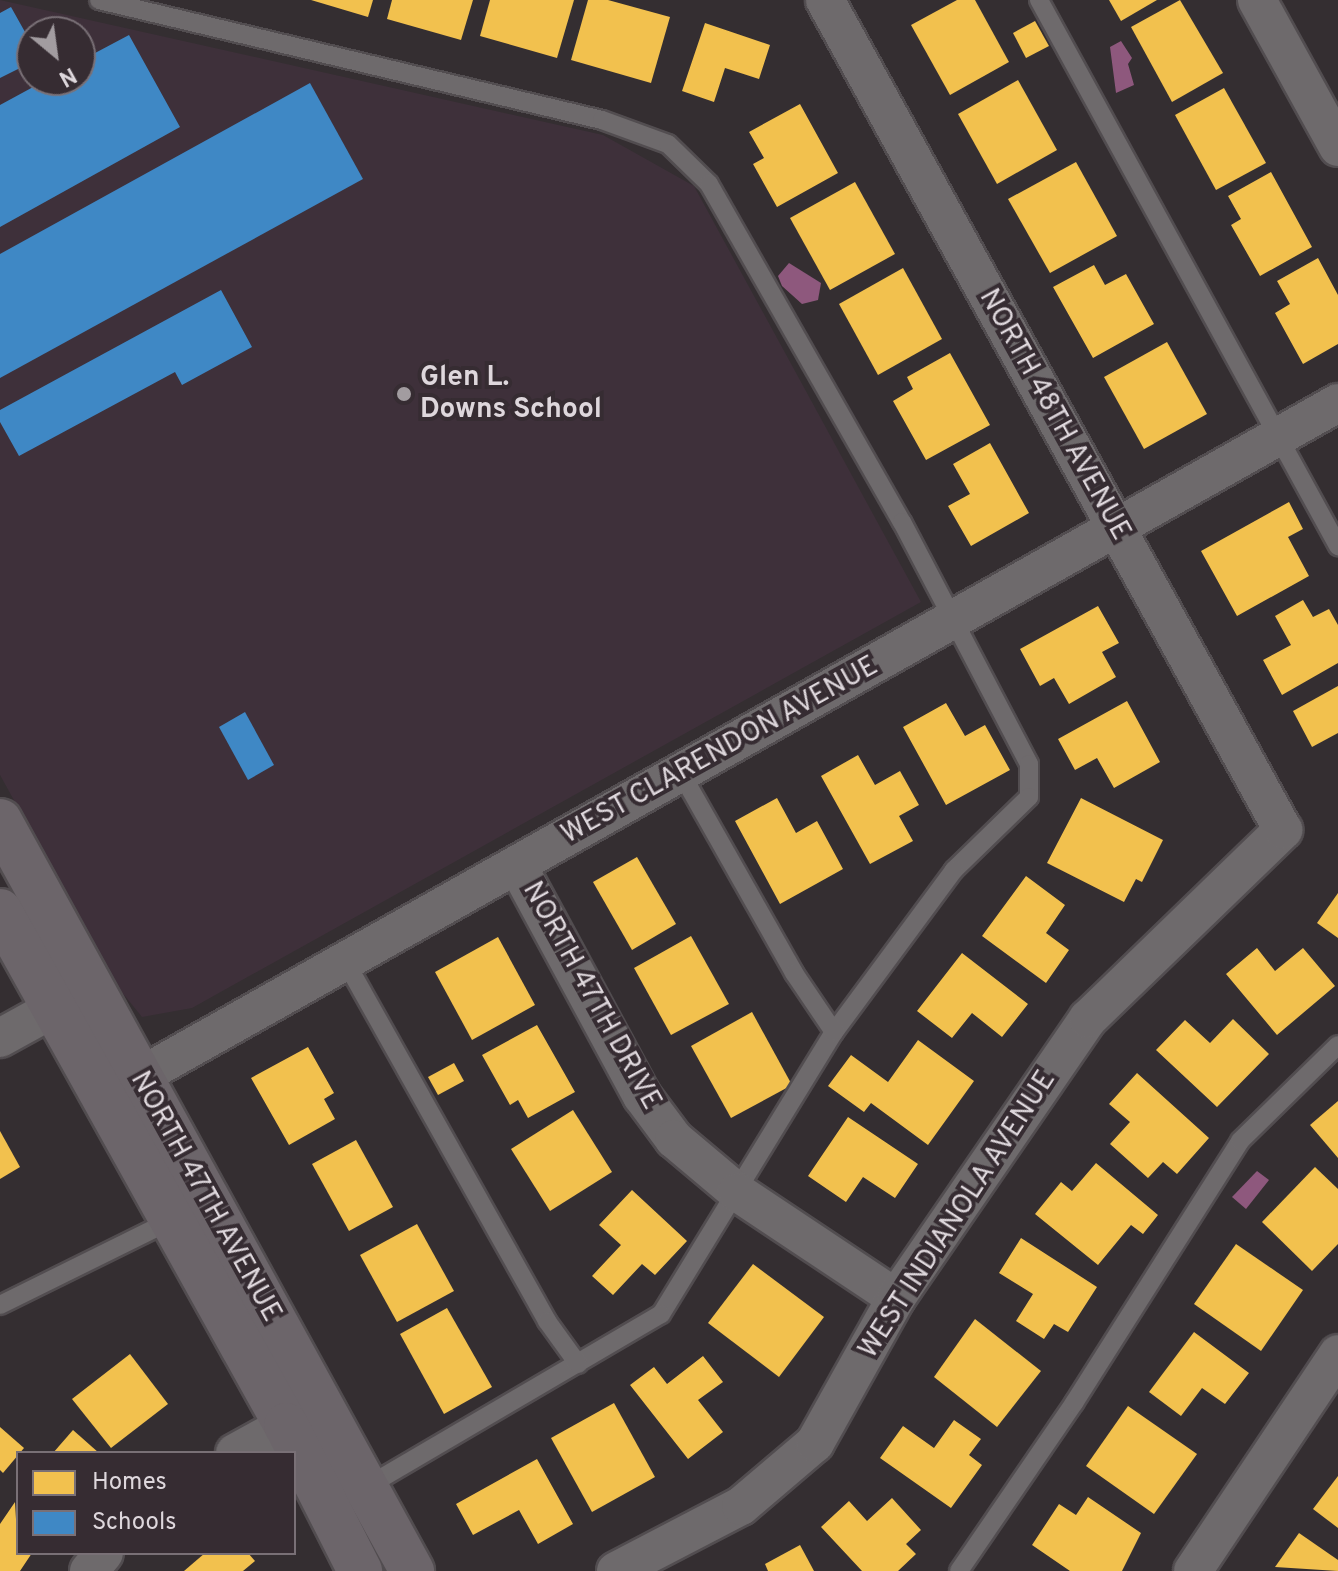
<!DOCTYPE html>
<style>
body{margin:0}
#map{position:relative;width:1338px;height:1571px;overflow:hidden;background:#342e31;font-family:Overpass,sans-serif}
div>[style]{position:absolute}
.built>*{inset:0;background:#3e303a}
.water>*{inset:0;background:#8e587d}
.homes>*{inset:0;background:#f2c14e}
.schools>*{inset:0;background:#3f88c5}
.roads{filter:drop-shadow(2px 0 #524d50) drop-shadow(-2px 0 #524d50) drop-shadow(0 2px #524d50) drop-shadow(0 -2px #524d50)}
.lane>*{height:18px;margin:-9px;padding:0 9px;transform-origin:9px;border-radius:9px;background:#6e6a6c}
.street>*{height:38px;margin:-19px;padding:0 19px;transform-origin:19px;border-radius:19px;background:#6e6a6c}
.secondary>*{height:44px;margin:-22px;padding:0 22px;transform-origin:22px;border-radius:22px;background:#6c656a}
.dots>*{width:22px;height:22px;translate:-50% -50%;box-sizing:border-box;border:4px solid #362c32;border-radius:50%}
span{translate:-50% -50%;white-space:nowrap;text-align:center;line-height:1.15;-webkit-text-stroke:8px #362c32;paint-order:stroke}
.poi-label{font-size:28px;color:#ded7dc;font-weight:700}
.left{translate:0 -50%;text-align:left}
.street-label{font-size:28px;color:#ded7dc}
.legend{position:absolute;left:16px;top:1451px;width:280px;height:104px;box-sizing:border-box;background:#362c32;border:2px solid #797076;margin:0;padding:10px 14px;list-style:none;font-size:24px;color:#ded7dc}
.legend li{display:flex;align-items:center;gap:16px;height:40px}
.legend b{width:40px;border:2px solid #797076}
.north{position:absolute;left:16px;top:16px;width:80px;height:80px;box-sizing:border-box;background:#362c32;border:2px solid #797076;border-radius:50%;rotate:151deg;font-size:22px;font-weight:700;line-height:32px;text-align:center;color:#ded7dc}
.north::after{content:'';display:block;margin:auto;width:28px;height:36px;background:#a29ca0;clip-path:polygon(50% 0,100% 100%,50% 72%,0 100%)}
</style>
<div id="map">
<div class="built">
<i style="clip-path:polygon(evenodd,0 0,603px 135px,694px 186px,921px 602px,192px 1008px,142px 1017px,116px 985px,0 775px,0 0,32px 32px,80px 32px,80px 80px,32px 80px,32px 32px)"></i>
</div>
<div class="water">
<i style="clip-path:polygon(1121px 41px,1132px 58px,1128px 64px,1134px 85px,1116px 93px,1110px 47px)"></i>
<i style="clip-path:polygon(789px 263px,821px 283px,818px 300px,802px 304px,782px 286px,778px 276px)"></i>
<i style="clip-path:polygon(1257px 1171px,1269px 1180px,1246px 1209px,1232px 1197px)"></i>
</div>
<div class="homes">
<i style="clip-path:polygon(311px 0,373px 0,368px 17px)"></i>
<i style="clip-path:polygon(392px 0,473px 0,461px 40px,387px 19px)"></i>
<i style="clip-path:polygon(490px 0,574px 0,557px 58px,480px 36px)"></i>
<i style="clip-path:polygon(588px 0,608px 0,670px 17px,651px 83px,571px 60px)"></i>
<i style="clip-path:polygon(957px 0,975px 0,1009px 62px,950px 95px,911px 25px)"></i>
<i style="clip-path:polygon(1109px 0,1157px 0,1121px 21px)"></i>
<i style="clip-path:polygon(1180px 0,1223px 73px,1172px 102px,1131px 27px)"></i>
<i style="clip-path:polygon(1035px 21px,1049px 46px,1026px 58px,1013px 33px)"></i>
<i style="clip-path:polygon(705px 23px,770px 45px,759px 79px,725px 68px,714px 102px,682px 91px)"></i>
<i style="clip-path:polygon(1018px 80px,1057px 150px,997px 184px,958px 114px)"></i>
<i style="clip-path:polygon(1224px 88px,1266px 163px,1216px 190px,1175px 115px)"></i>
<i style="clip-path:polygon(800px 104px,838px 173px,777px 207px,753px 164px,764px 158px,749px 132px)"></i>
<i style="clip-path:polygon(1076px 162px,1117px 236px,1050px 273px,1008px 199px)"></i>
<i style="clip-path:polygon(1271px 172px,1312px 247px,1260px 276px,1231px 225px,1241px 219px,1228px 196px)"></i>
<i style="clip-path:polygon(855px 182px,895px 254px,830px 290px,790px 218px)"></i>
<i style="clip-path:polygon(1318px 258px,1338px 295px,1338px 344px,1303px 364px,1275px 313px,1290px 304px,1277px 281px)"></i>
<i style="clip-path:polygon(1094px 265px,1105px 285px,1126px 274px,1154px 324px,1093px 358px,1053px 287px)"></i>
<i style="clip-path:polygon(903px 268px,942px 339px,878px 375px,839px 304px)"></i>
<i style="clip-path:polygon(1167px 342px,1207px 414px,1144px 449px,1104px 377px)"></i>
<i style="clip-path:polygon(950px 353px,990px 425px,926px 460px,893px 401px,913px 389px,907px 377px)"></i>
<i style="clip-path:polygon(990px 443px,1029px 513px,971px 546px,948px 506px,970px 494px,953px 464px)"></i>
<i style="clip-path:polygon(1289px 502px,1303px 529px,1288px 537px,1309px 576px,1237px 616px,1201px 551px)"></i>
<i style="clip-path:polygon(1303px 600px,1313px 617px,1329px 609px,1338px 625px,1338px 663px,1282px 695px,1263px 660px,1291px 645px,1275px 616px)"></i>
<i style="clip-path:polygon(1098px 606px,1119px 643px,1102px 652px,1116px 677px,1069px 704px,1054px 678px,1040px 686px,1020px 649px)"></i>
<i style="clip-path:polygon(1338px 686px,1338px 733px,1312px 747px,1293px 711px)"></i>
<i style="clip-path:polygon(1127px 701px,1160px 762px,1114px 788px,1097px 758px,1075px 770px,1058px 739px)"></i>
<i style="clip-path:polygon(946px 703px,965px 736px,985px 725px,1010px 770px,946px 805px,903px 727px)"></i>
<i style="clip-path:polygon(858px 755px,875px 785px,900px 771px,919px 805px,899px 816px,913px 841px,870px 864px,821px 776px)"></i>
<i style="clip-path:polygon(777px 798px,796px 833px,817px 821px,843px 869px,780px 904px,735px 821px)"></i>
<i style="clip-path:polygon(1081px 798px,1163px 840px,1142px 882px,1136px 879px,1124px 902px,1047px 863px)"></i>
<i style="clip-path:polygon(637px 857px,676px 924px,632px 950px,593px 882px)"></i>
<i style="clip-path:polygon(1026px 876px,1065px 905px,1046px 933px,1069px 950px,1046px 983px,982px 936px)"></i>
<i style="clip-path:polygon(1338px 893px,1338px 938px,1317px 923px)"></i>
<i style="clip-path:polygon(691px 936px,729px 1004px,671px 1035px,634px 968px)"></i>
<i style="clip-path:polygon(498px 937px,535px 1005px,472px 1040px,435px 972px)"></i>
<i style="clip-path:polygon(1257px 948px,1275px 971px,1303px 948px,1335px 986px,1277px 1035px,1226px 974px)"></i>
<i style="clip-path:polygon(962px 953px,1028px 1004px,1002px 1037px,972px 1013px,952px 1038px,917px 1011px)"></i>
<i style="clip-path:polygon(752px 1012px,792px 1085px,731px 1118px,691px 1046px)"></i>
<i style="clip-path:polygon(1233px 1019px,1269px 1054px,1217px 1107px,1156px 1050px,1185px 1020px,1210px 1043px)"></i>
<i style="clip-path:polygon(537px 1025px,575px 1092px,528px 1118px,518px 1100px,510px 1105px,482px 1055px)"></i>
<i style="clip-path:polygon(918px 1040px,974px 1081px,928px 1145px,871px 1103px,864px 1112px,828px 1086px,851px 1055px,888px 1082px)"></i>
<i style="clip-path:polygon(308px 1047px,334px 1093px,324px 1099px,335px 1119px,289px 1145px,251px 1078px)"></i>
<i style="clip-path:polygon(454px 1063px,464px 1081px,438px 1095px,428px 1077px)"></i>
<i style="clip-path:polygon(1137px 1073px,1209px 1138px,1177px 1174px,1163px 1162px,1148px 1178px,1110px 1144px,1130px 1122px,1109px 1104px)"></i>
<i style="clip-path:polygon(1338px 1101px,1338px 1158px,1310px 1125px)"></i>
<i style="clip-path:polygon(573px 1110px,612px 1172px,550px 1211px,511px 1149px)"></i>
<i style="clip-path:polygon(848px 1117px,918px 1164px,895px 1198px,863px 1177px,846px 1202px,808px 1176px)"></i>
<i style="clip-path:polygon(0 1131px,20px 1167px,0 1179px)"></i>
<i style="clip-path:polygon(356px 1140px,393px 1207px,349px 1231px,312px 1164px)"></i>
<i style="clip-path:polygon(1096px 1163px,1158px 1215px,1143px 1234px,1131px 1225px,1098px 1265px,1035px 1214px,1061px 1182px,1072px 1191px)"></i>
<i style="clip-path:polygon(1315px 1167px,1338px 1189px,1338px 1244px,1312px 1271px,1262px 1222px)"></i>
<i style="clip-path:polygon(632px 1190px,687px 1241px,655px 1275px,642px 1264px,613px 1295px,592px 1276px,621px 1245px,599px 1225px)"></i>
<i style="clip-path:polygon(417px 1224px,454px 1291px,397px 1322px,360px 1255px)"></i>
<i style="clip-path:polygon(1021px 1238px,1097px 1287px,1068px 1332px,1054px 1324px,1044px 1339px,1016px 1321px,1033px 1294px,999px 1273px)"></i>
<i style="clip-path:polygon(1236px 1244px,1303px 1290px,1261px 1351px,1194px 1304px)"></i>
<i style="clip-path:polygon(753px 1264px,824px 1317px,779px 1377px,708px 1323px)"></i>
<i style="clip-path:polygon(447px 1308px,492px 1387px,444px 1414px,400px 1334px)"></i>
<i style="clip-path:polygon(975px 1319px,1041px 1371px,997px 1427px,934px 1377px)"></i>
<i style="clip-path:polygon(1194px 1332px,1249px 1373px,1225px 1404px,1202px 1388px,1181px 1416px,1149px 1392px)"></i>
<i style="clip-path:polygon(130px 1354px,168px 1404px,111px 1448px,72px 1399px)"></i>
<i style="clip-path:polygon(703px 1356px,723px 1382px,698px 1400px,723px 1432px,688px 1459px,630px 1385px,654px 1367px,667px 1384px)"></i>
<i style="clip-path:polygon(614px 1403px,655px 1477px,592px 1512px,551px 1438px)"></i>
<i style="clip-path:polygon(1128px 1406px,1197px 1454px,1154px 1514px,1086px 1466px)"></i>
<i style="clip-path:polygon(954px 1420px,981px 1439px,969px 1455px,982px 1465px,951px 1508px,880px 1458px,903px 1426px,934px 1448px)"></i>
<i style="clip-path:polygon(0 1427px,24px 1448px,3px 1473px,0 1470px)"></i>
<i style="clip-path:polygon(73px 1430px,99px 1453px,53px 1453px)"></i>
<i style="clip-path:polygon(537px 1459px,573px 1524px,538px 1544px,519px 1510px,473px 1535px,456px 1504px)"></i>
<i style="clip-path:polygon(1338px 1476px,1338px 1528px,1313px 1509px)"></i>
<i style="clip-path:polygon(1088px 1497px,1141px 1533px,1122px 1571px,1070px 1571px,1032px 1545px,1059px 1504px,1076px 1515px)"></i>
<i style="clip-path:polygon(892px 1498px,921px 1530px,906px 1544px,916px 1554px,898px 1571px,862px 1571px,821px 1527px,849px 1501px,867px 1521px)"></i>
<i style="clip-path:polygon(15px 1502px,18px 1553px,32px 1553px,20px 1571px,0 1571px,0 1524px)"></i>
<i style="clip-path:polygon(1299px 1533px,1338px 1560px,1338px 1571px,1275px 1567px)"></i>
<i style="clip-path:polygon(800px 1545px,814px 1571px,768px 1571px,765px 1564px)"></i>
<i style="clip-path:polygon(205px 1553px,248px 1553px,255px 1561px,243px 1571px,184px 1571px)"></i>
</div>
<div class="schools">
<i style="clip-path:polygon(11px 7px,25px 32px,51px 18px,58px 32px,32px 32px,32px 62px,0 78px,0 13px)"></i>
<i style="clip-path:polygon(129px 35px,180px 127px,0 227px,0 105px,46px 80px,80px 80px,80px 61px)"></i>
<i style="clip-path:polygon(310px 83px,363px 179px,0 378px,0 254px)"></i>
<i style="clip-path:polygon(221px 290px,252px 347px,182px 385px,175px 372px,19px 456px,0 422px,0 410px)"></i>
<i style="clip-path:polygon(245px 712px,274px 765px,248px 780px,219px 727px)"></i>
</div>
<div class="roads">
<div class="lane">
<i style="left:99px;top:0;width:517px;rotate:13.42deg"></i>
<i style="left:602px;top:120px;width:70px;rotate:20deg"></i>
<i style="left:668px;top:144px;width:57px;rotate:44.3deg"></i>
<i style="left:709px;top:184px;width:389px;rotate:60.3deg"></i>
<i style="left:902px;top:522px;width:273px;rotate:62.3deg"></i>
<i style="left:1029px;top:764px;width:33px;rotate:90deg"></i>
<i style="left:1029px;top:797px;width:105px;rotate:135.8deg"></i>
<i style="left:954px;top:870px;width:202px;rotate:126.5deg"></i>
<i style="left:834px;top:1032px;width:331px;rotate:121.5deg"></i>
<i style="left:661px;top:1314px;width:342px;rotate:149.6deg"></i>
<i style="left:1039px;top:0;width:623px;rotate:61.29deg"></i>
<i style="left:681px;top:773px;width:230px;rotate:60.5deg"></i>
<i style="left:794px;top:973px;width:71px;rotate:55.9deg"></i>
<i style="left:344px;top:959px;width:415px;rotate:60.7deg"></i>
<i style="left:547px;top:1321px;width:53px;rotate:54.2deg"></i>
<i style="left:0;top:1305px;width:192px;rotate:-26.3deg"></i>
<i style="left:959px;top:1571px;width:204px;rotate:-55.6deg"></i>
<i style="left:1074px;top:1403px;width:310px;rotate:-57.6deg"></i>
<i style="left:1240px;top:1141px;width:137px;rotate:-44.4deg"></i>
</div>
<div class="street">
<i style="left:1257px;top:0;width:168px;rotate:61.1deg"></i>
<i style="left:517px;top:865px;width:263px;rotate:61.6deg"></i>
<i style="left:642px;top:1096px;width:54px;rotate:53.3deg"></i>
<i style="left:674px;top:1139px;width:82px;rotate:40.1deg"></i>
<i style="left:737px;top:1192px;width:191px;rotate:33.7deg"></i>
<i style="left:0;top:1038px;width:89px;rotate:-28.9deg"></i>
<i style="left:114px;top:1091px;width:1404px;rotate:-29.34deg"></i>
<i style="left:235px;top:1453px;width:89px;rotate:-28.9deg"></i>
<i style="left:89px;top:1571px;width:23px;rotate:-50deg"></i>
<i style="left:616px;top:1571px;width:141px;rotate:-27.5deg"></i>
<i style="left:741px;top:1506px;width:97px;rotate:-40.4deg"></i>
<i style="left:815px;top:1443px;width:166px;rotate:-60.8deg"></i>
<i style="left:896px;top:1298px;width:339px;rotate:-55.5deg"></i>
<i style="left:1088px;top:1019px;width:272px;rotate:-44.1deg"></i>
<i style="left:1283px;top:830px;width:948px;rotate:-118.89deg"></i>
<i style="left:1193px;top:1571px;width:261px;rotate:-56.2deg"></i>
</div>
<div class="secondary">
<i style="left:0;top:821px;width:856px;rotate:61.22deg"></i>
<i style="left:0;top:911px;width:588px;rotate:60.91deg"></i>
<i style="left:286px;top:1425px;width:164px;rotate:63.1deg"></i>
</div>
</div>
<div class="dots">
<i style="left:404px;top:394px;background:#a29ca0"></i>
</div>
<div class="poi-label">
<span class="left" style="left:420px;top:394px">Glen L.<br>Downs School</span>
</div>
<div class="street-label">
<span style="left:1054px;top:415px;rotate:61deg">NORTH 48TH AVENUE</span>
<span style="left:720px;top:751px;rotate:-29deg">WEST CLARENDON AVENUE</span>
<span style="left:591px;top:996px;rotate:61deg">NORTH 47TH DRIVE</span>
<span style="left:205px;top:1197px;rotate:61deg">NORTH 47TH AVENUE</span>
<span style="left:958px;top:1215px;rotate:-57deg">WEST INDIANOLA AVENUE</span>
</div>
<ul class="legend">
<li><b style="height:22px;background:#f2c14e"></b>Homes</li>
<li><b style="height:22px;background:#3f88c5"></b>Schools</li>
</ul>
<div class="north">N</div>
</div>
